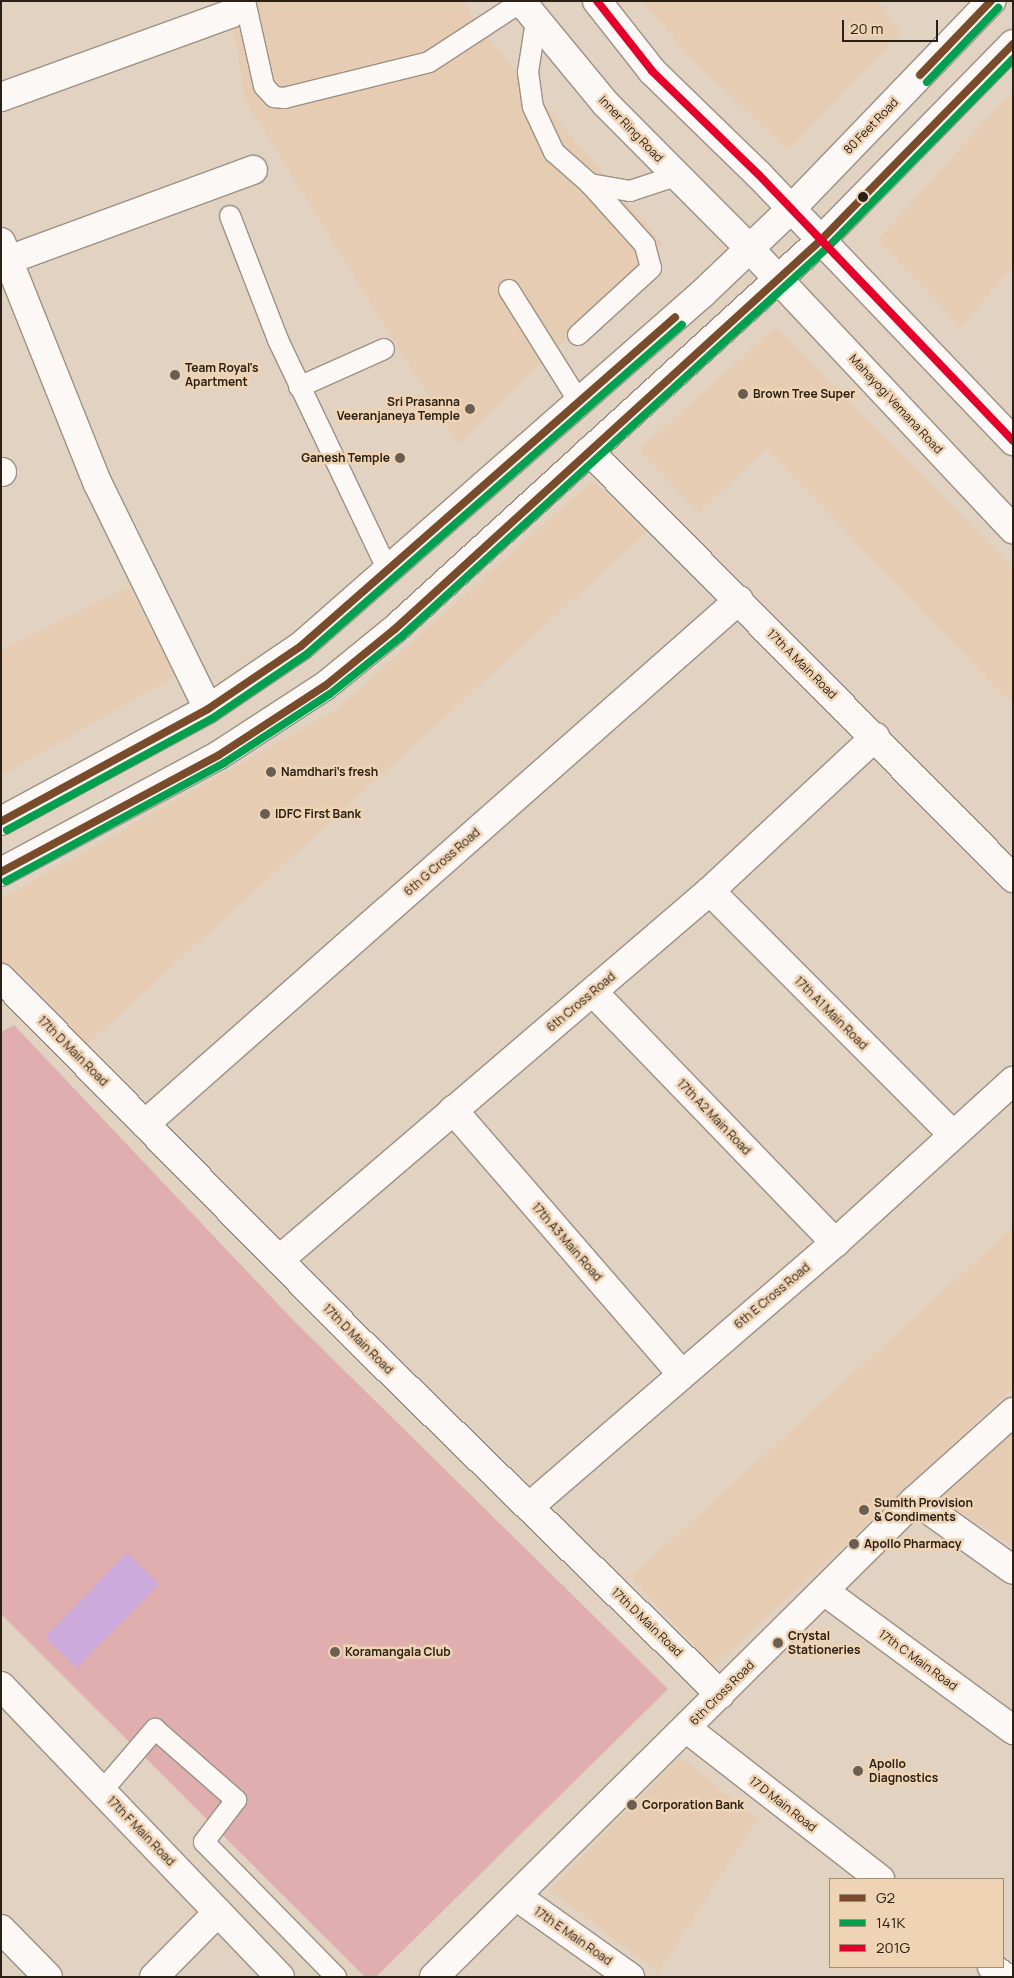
<!DOCTYPE html>
<style>
body{margin:0}
#map{position:relative;width:1014px;height:1978px;overflow:hidden;background:#e2d2c2;font-family:Manrope,sans-serif}
div>[style]{position:absolute}
.built>*{inset:0;background:#e6ccb2}
.green>*{inset:0;background:#e0aeaf}
.water>*{inset:0;background:#ccaadc}
.roads{filter:drop-shadow(1px 0 #9c9184) drop-shadow(-1px 0 #9c9184) drop-shadow(0 1px #9c9184) drop-shadow(0 -1px #9c9184)}
.service>*{height:20px;margin:-10px;padding:0 10px;transform-origin:10px;border-radius:10px;background:#fbf8f6}
.minor>*{height:28px;margin:-14px;padding:0 14px;transform-origin:14px;border-radius:14px;background:#fbf8f6}
.tertiary>*{height:28px;margin:-14px;padding:0 14px;transform-origin:14px;border-radius:14px;background:#fbf8f6}
.secondary>*{height:28px;margin:-14px;padding:0 14px;transform-origin:14px;border-radius:14px;background:#fbf8f6}
.primary>*{height:28px;margin:-14px;padding:0 14px;transform-origin:14px;border-radius:14px;background:#fbf8f6}
.bus-1>*{height:8px;margin:-4px;padding:0 4px;transform-origin:4px;border-radius:4px;background:#7a4b2a}
.bus-2>*{height:8px;margin:-4px;padding:0 4px;transform-origin:4px;border-radius:4px;background:#029f4e}
.bus-3>*{height:8px;margin:-4px;padding:0 4px;transform-origin:4px;border-radius:4px;background:#e4002b}
.dots>*{width:14px;height:14px;translate:-50% -50%;box-sizing:border-box;border:2px solid #efd3b5;border-radius:50%}
span{translate:-50% -50%;white-space:nowrap;text-align:center;line-height:1.15;-webkit-text-stroke:5px #efd3b5;paint-order:stroke}
.street-label{font-size:12px;color:#2a2015}
.poi-label{font-size:12px;color:#2a2015;font-weight:700}
.left{translate:0 -50%;text-align:left}
.right{translate:-100% -50%;text-align:right}
.frame{position:absolute;inset:0;border:2px solid #2a2015;pointer-events:none}
.legend{position:absolute;left:829px;top:1878px;width:175px;height:90px;box-sizing:border-box;background:#efd3b5;border:1px solid #a08b75;margin:0;padding:6px 9px;list-style:none;font-size:15px;color:#2a2015}
.legend li{display:flex;align-items:center;gap:10px;height:25px}
.legend b{width:25px;border:1px solid #a08b75}
.scale{position:absolute;left:842px;top:20px;width:96px;height:22px;box-sizing:border-box;border:2px solid #2a2015;border-top:0;padding-left:6px;font-size:15px;line-height:18px;white-space:nowrap;color:#2a2015;-webkit-text-stroke:4px #efd3b5;paint-order:stroke}
</style>
<div id="map">
<div class="built">
<i style="clip-path:polygon(229px 1px,463px 1px,485px 34px,663px 244px,458px 444px,245px 100px)"></i>
<i style="clip-path:polygon(642px 1px,877px 1px,901px 33px,788px 150px,692px 59px)"></i>
<i style="clip-path:polygon(1013px 90px,1013px 265px,961px 327px,878px 240px)"></i>
<i style="clip-path:polygon(776px 327px,1013px 568px,1013px 705px,766px 448px,699px 513px,639px 450px)"></i>
<i style="clip-path:polygon(592px 481px,649px 530px,85px 1046px,1px 962px,1px 899px,337px 709px)"></i>
<i style="clip-path:polygon(129px 587px,175px 676px,1px 776px,1px 650px)"></i>
<i style="clip-path:polygon(1013px 1227px,1013px 1388px,713px 1667px,631px 1577px)"></i>
<i style="clip-path:polygon(1013px 1424px,1013px 1547px,934px 1494px)"></i>
<i style="clip-path:polygon(680px 1757px,758px 1819px,658px 1972px,550px 1890px)"></i>
</div>
<div class="green">
<i style="clip-path:polygon(14px 1025px,293px 1320px,668px 1689px,376px 1977px,365px 1977px,1px 1614px,1px 1032px)"></i>
</div>
<div class="water">
<i style="clip-path:polygon(127px 1553px,159px 1584px,77px 1668px,45px 1637px)"></i>
</div>
<div class="roads">
<div class="service">
<i style="left:245px;top:1px;width:87px;rotate:77.4deg"></i>
<i style="left:264px;top:86px;width:15px;rotate:48deg"></i>
<i style="left:274px;top:97px;width:10px;rotate:6deg"></i>
<i style="left:284px;top:98px;width:149px;rotate:-13.9deg"></i>
<i style="left:429px;top:62px;width:110px;rotate:-33.1deg"></i>
<i style="left:536px;top:21px;width:52px;rotate:98.9deg"></i>
<i style="left:528px;top:72px;width:35px;rotate:82deg"></i>
<i style="left:533px;top:107px;width:50px;rotate:65deg"></i>
<i style="left:554px;top:152px;width:48px;rotate:41.6deg"></i>
<i style="left:590px;top:184px;width:41px;rotate:9.9deg"></i>
<i style="left:630px;top:191px;width:48px;rotate:-18.1deg"></i>
<i style="left:230px;top:216px;width:133px;rotate:68.8deg"></i>
<i style="left:278px;top:340px;width:254px;rotate:64.5deg"></i>
<i style="left:509px;top:290px;width:130px;rotate:57.9deg"></i>
<i style="left:578px;top:335px;width:99px;rotate:-42.5deg"></i>
<i style="left:651px;top:268px;width:24px;rotate:-105deg"></i>
<i style="left:645px;top:245px;width:82px;rotate:-132deg"></i>
<i style="left:299px;top:387px;width:93px;rotate:-24.1deg"></i>
<i style="left:102px;top:1791px;width:82px;rotate:-49.5deg"></i>
<i style="left:155px;top:1729px;width:108px;rotate:41.2deg"></i>
<i style="left:236px;top:1800px;width:53px;rotate:127.3deg"></i>
<i style="left:204px;top:1842px;width:189px;rotate:45.6deg"></i>
</div>
<div class="minor">
<i style="left:1px;top:97px;width:244px;rotate:-19.9deg"></i>
<i style="left:1px;top:242px;width:261px;rotate:68.2deg"></i>
<i style="left:98px;top:484px;width:250px;rotate:63.9deg"></i>
<i style="left:8px;top:260px;width:261px;rotate:-20.2deg"></i>
<i style="left:589px;top:451px;width:602px;rotate:45.2deg"></i>
<i style="left:1px;top:472px;width:1px"></i>
<i style="left:710px;top:891px;width:343px;rotate:45.1deg"></i>
<i style="left:1px;top:978px;width:500px;rotate:45.4deg"></i>
<i style="left:352px;top:1334px;width:515px;rotate:44.37deg"></i>
<i style="left:593px;top:992px;width:349px;rotate:46deg"></i>
<i style="left:453px;top:1110px;width:348px;rotate:49.1deg"></i>
<i style="left:145px;top:1124px;width:792px;rotate:-41.42deg"></i>
<i style="left:279px;top:1260px;width:567px;rotate:-40.57deg"></i>
<i style="left:710px;top:891px;width:226px;rotate:-43deg"></i>
<i style="left:915px;top:1500px;width:120px;rotate:35.5deg"></i>
<i style="left:529px;top:1507px;width:404px;rotate:-40.8deg"></i>
<i style="left:835px;top:1243px;width:241px;rotate:-42.3deg"></i>
<i style="left:824px;top:1591px;width:235px;rotate:36.3deg"></i>
<i style="left:1px;top:1686px;width:403px;rotate:46.2deg"></i>
<i style="left:686px;top:1728px;width:246px;rotate:37.9deg"></i>
<i style="left:516px;top:1896px;width:140px;rotate:35.4deg"></i>
<i style="left:1px;top:1929px;width:67px;rotate:45.6deg"></i>
<i style="left:992px;top:1967px;width:16px;rotate:38deg"></i>
<i style="left:154px;top:1977px;width:91px;rotate:-45.4deg"></i>
</div>
<div class="tertiary">
<i style="left:434px;top:1977px;width:677px;rotate:-44.76deg"></i>
<i style="left:915px;top:1500px;width:132px;rotate:-41.9deg"></i>
</div>
<div class="secondary">
<i style="left:1px;top:821px;width:235px;rotate:-28.4deg"></i>
<i style="left:208px;top:709px;width:112px;rotate:-34.1deg"></i>
<i style="left:301px;top:646px;width:535px;rotate:-41.29deg"></i>
<i style="left:703px;top:293px;width:122px;rotate:-43.7deg"></i>
<i style="left:791px;top:209px;width:289px;rotate:-46.1deg"></i>
<i style="left:1px;top:872px;width:247px;rotate:-28.2deg"></i>
<i style="left:219px;top:755px;width:126px;rotate:-33.1deg"></i>
<i style="left:325px;top:686px;width:90px;rotate:-39.2deg"></i>
<i style="left:395px;top:629px;width:577px;rotate:-42.4deg"></i>
<i style="left:821px;top:240px;width:274px;rotate:-45.6deg"></i>
</div>
<div class="primary">
<i style="left:521px;top:1px;width:134px;rotate:50.5deg"></i>
<i style="left:606px;top:104px;width:203px;rotate:45.2deg"></i>
<i style="left:749px;top:248px;width:386px;rotate:46.8deg"></i>
<i style="left:597px;top:1px;width:89px;rotate:51.8deg"></i>
<i style="left:652px;top:71px;width:149px;rotate:44.2deg"></i>
<i style="left:759px;top:175px;width:368px;rotate:46.3deg"></i>
</div>
</div>
<div class="bus-1">
<i style="left:920px;top:75px;width:103px;rotate:-46.2deg"></i>
<i style="left:2px;top:821px;width:234px;rotate:-28.5deg"></i>
<i style="left:208px;top:709px;width:112px;rotate:-34.1deg"></i>
<i style="left:301px;top:646px;width:498px;rotate:-41.3deg"></i>
<i style="left:1px;top:872px;width:247px;rotate:-28.2deg"></i>
<i style="left:219px;top:755px;width:126px;rotate:-33.1deg"></i>
<i style="left:325px;top:686px;width:90px;rotate:-39.2deg"></i>
<i style="left:395px;top:629px;width:577px;rotate:-42.4deg"></i>
<i style="left:821px;top:240px;width:274px;rotate:-45.6deg"></i>
</div>
<div class="bus-2">
<i style="left:927px;top:82px;width:103px;rotate:-46.2deg"></i>
<i style="left:7px;top:830px;width:234px;rotate:-28.5deg"></i>
<i style="left:213px;top:718px;width:114px;rotate:-34.2deg"></i>
<i style="left:307px;top:654px;width:499px;rotate:-41.3deg"></i>
<i style="left:6px;top:881px;width:248px;rotate:-28.4deg"></i>
<i style="left:224px;top:763px;width:126px;rotate:-33.1deg"></i>
<i style="left:330px;top:694px;width:91px;rotate:-38.8deg"></i>
<i style="left:401px;top:637px;width:578px;rotate:-42.41deg"></i>
<i style="left:828px;top:247px;width:264px;rotate:-45.5deg"></i>
</div>
<div class="bus-3">
<i style="left:597px;top:1px;width:89px;rotate:51.8deg"></i>
<i style="left:652px;top:71px;width:149px;rotate:44.2deg"></i>
<i style="left:759px;top:175px;width:368px;rotate:46.3deg"></i>
</div>
<div class="dots">
<i style="left:863px;top:197px;background:#2a2015"></i>
<i style="left:175px;top:375px;background:#6a5e52"></i>
<i style="left:743px;top:394px;background:#6a5e52"></i>
<i style="left:470px;top:409px;background:#6a5e52"></i>
<i style="left:400px;top:458px;background:#6a5e52"></i>
<i style="left:271px;top:772px;background:#6a5e52"></i>
<i style="left:265px;top:814px;background:#6a5e52"></i>
<i style="left:864px;top:1510px;background:#6a5e52"></i>
<i style="left:854px;top:1544px;background:#6a5e52"></i>
<i style="left:778px;top:1643px;background:#6a5e52"></i>
<i style="left:335px;top:1652px;background:#6a5e52"></i>
<i style="left:858px;top:1771px;background:#6a5e52"></i>
<i style="left:632px;top:1805px;background:#6a5e52"></i>
</div>
<div class="street-label">
<span style="left:871px;top:126px;rotate:-46deg">80 Feet Road</span>
<span style="left:631px;top:129px;rotate:46deg">Inner Ring Road</span>
<span style="left:896px;top:404px;rotate:47deg">Mahayogi Vemana Road</span>
<span style="left:802px;top:664px;rotate:45deg">17th A Main Road</span>
<span style="left:442px;top:862px;rotate:-41deg">6th G Cross Road</span>
<span style="left:581px;top:1002px;rotate:-40deg">6th Cross Road</span>
<span style="left:831px;top:1013px;rotate:45deg">17th A1 Main Road</span>
<span style="left:73px;top:1051px;rotate:45deg">17th D Main Road</span>
<span style="left:714px;top:1117px;rotate:46deg">17th A2 Main Road</span>
<span style="left:567px;top:1242px;rotate:49deg">17th A3 Main Road</span>
<span style="left:772px;top:1296px;rotate:-40deg">6th E Cross Road</span>
<span style="left:358px;top:1339px;rotate:45deg">17th D Main Road</span>
<span style="left:647px;top:1622px;rotate:44deg">17th D Main Road</span>
<span style="left:918px;top:1660px;rotate:36deg">17th C Main Road</span>
<span style="left:722px;top:1693px;rotate:-45deg">6th Cross Road</span>
<span style="left:783px;top:1804px;rotate:38deg">17 D Main Road</span>
<span style="left:141px;top:1831px;rotate:46deg">17th F Main Road</span>
<span style="left:573px;top:1936px;rotate:35deg">17th E Main Road</span>
</div>
<div class="poi-label">
<span class="left" style="left:185px;top:375px">Team Royal's<br>Apartment</span>
<span class="left" style="left:753px;top:394px">Brown Tree Super</span>
<span class="right" style="left:460px;top:409px">Sri Prasanna<br>Veeranjaneya Temple</span>
<span class="right" style="left:390px;top:458px">Ganesh Temple</span>
<span class="left" style="left:281px;top:772px">Namdhari's fresh</span>
<span class="left" style="left:275px;top:814px">IDFC First Bank</span>
<span class="left" style="left:874px;top:1510px">Sumith Provision<br>&amp; Condiments</span>
<span class="left" style="left:864px;top:1544px">Apollo Pharmacy</span>
<span class="left" style="left:788px;top:1643px">Crystal<br>Stationeries</span>
<span class="left" style="left:345px;top:1652px">Koramangala Club</span>
<span class="left" style="left:869px;top:1771px">Apollo<br>Diagnostics</span>
<span class="left" style="left:642px;top:1805px">Corporation Bank</span>
</div>
<div class="frame"></div>
<ul class="legend">
<li><b style="height:6px;background:#7a4b2a"></b>G2</li>
<li><b style="height:6px;background:#029f4e"></b>141K</li>
<li><b style="height:6px;background:#e4002b"></b>201G</li>
</ul>
<div class="scale">20 m</div>
</div>
